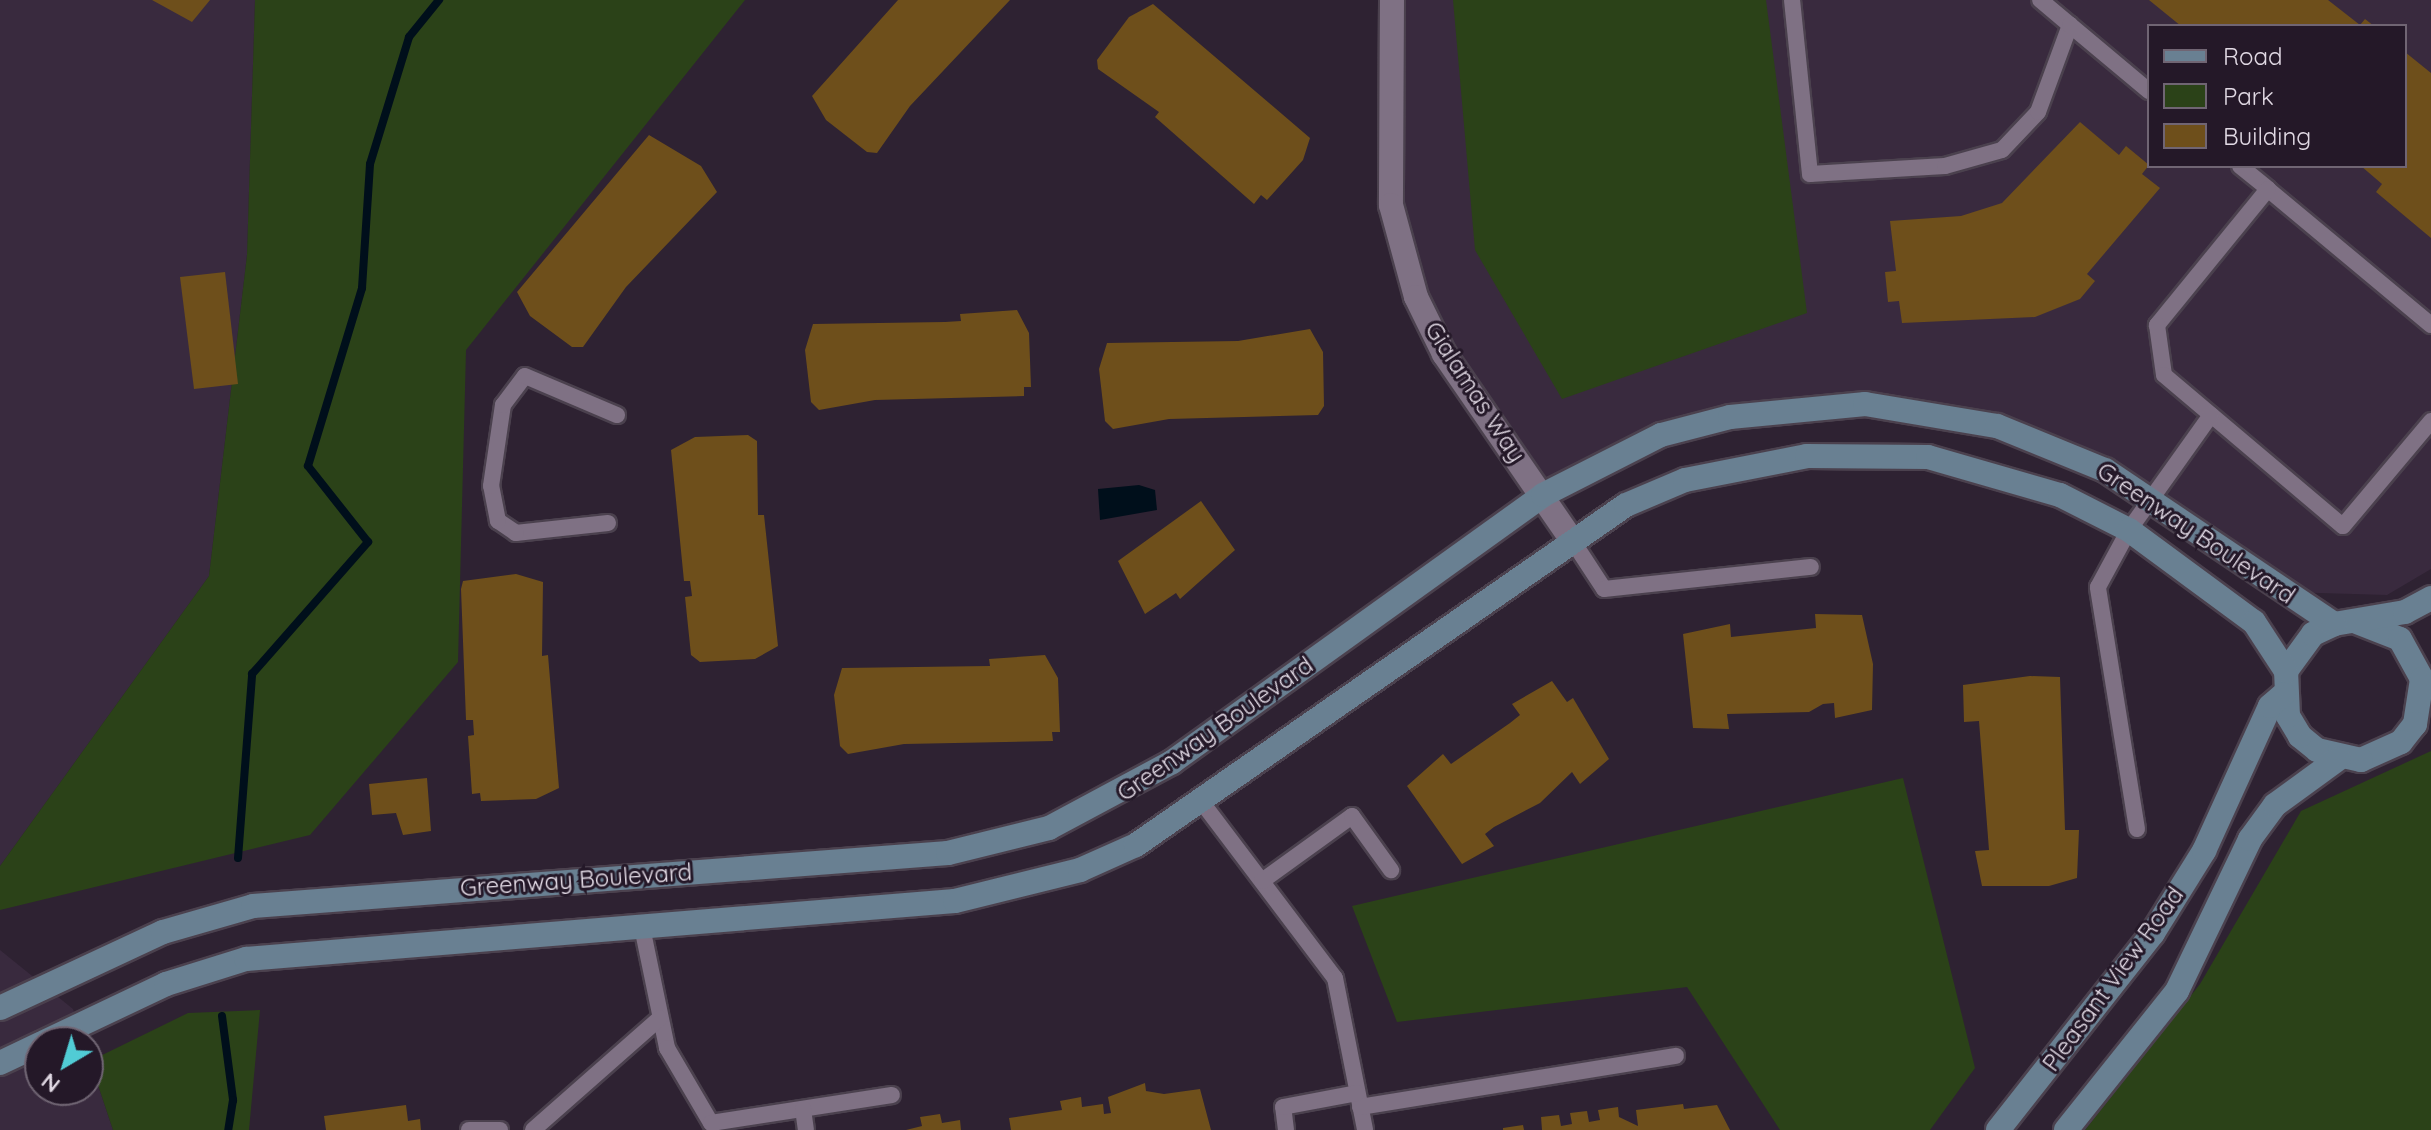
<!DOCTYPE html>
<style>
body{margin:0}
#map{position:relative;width:2431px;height:1130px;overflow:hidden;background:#2e2232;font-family:Quicksand,sans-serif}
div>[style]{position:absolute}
.built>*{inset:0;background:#392a3e}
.green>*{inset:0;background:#2b4218}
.water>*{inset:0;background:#000f1b}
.stream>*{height:8px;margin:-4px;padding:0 4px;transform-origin:4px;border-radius:4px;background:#000f1b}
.building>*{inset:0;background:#6e4f1b}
.roads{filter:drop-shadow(2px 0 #4b414e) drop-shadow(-2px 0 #4b414e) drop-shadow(0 2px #4b414e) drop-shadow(0 -2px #4b414e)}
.lane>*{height:16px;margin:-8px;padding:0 8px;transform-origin:8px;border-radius:8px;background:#7f7184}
.street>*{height:24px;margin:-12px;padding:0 12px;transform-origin:12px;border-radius:12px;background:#7f7184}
.secondary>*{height:24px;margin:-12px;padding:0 12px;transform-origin:12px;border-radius:12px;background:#698092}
span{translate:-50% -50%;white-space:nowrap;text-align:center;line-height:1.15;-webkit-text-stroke:6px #241828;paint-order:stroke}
.street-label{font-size:24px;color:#e1d9e4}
.legend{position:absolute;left:2147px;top:24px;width:260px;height:144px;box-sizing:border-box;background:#241828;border:2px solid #706573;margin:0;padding:10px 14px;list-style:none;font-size:24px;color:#e1d9e4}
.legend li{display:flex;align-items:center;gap:16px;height:40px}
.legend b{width:40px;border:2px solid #706573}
.north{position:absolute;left:24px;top:1026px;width:80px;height:80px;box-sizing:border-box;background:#241828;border:2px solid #706573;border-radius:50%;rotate:218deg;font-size:22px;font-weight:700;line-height:32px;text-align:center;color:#e1d9e4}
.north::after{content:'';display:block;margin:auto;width:28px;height:36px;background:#51ccd5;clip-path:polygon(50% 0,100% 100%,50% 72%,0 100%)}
</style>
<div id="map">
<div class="built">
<i style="clip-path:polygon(0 0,255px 0,247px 255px,209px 576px,0 866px)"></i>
<i style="clip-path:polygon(evenodd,1393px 0,2431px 0,2431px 569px,2387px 595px,2285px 592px,2152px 498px,1932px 411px,1730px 417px,1543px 495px,1484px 413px,1400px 249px,1393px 0,2149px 26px,2405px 26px,2405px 166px,2149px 166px,2149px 26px)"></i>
<i style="clip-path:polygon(0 950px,73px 1009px,84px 1042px,40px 1042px,40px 1090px,88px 1090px,88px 1055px,113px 1130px,0 1130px)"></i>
</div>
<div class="green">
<i style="clip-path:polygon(255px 0,745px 0,466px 350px,458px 662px,310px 835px,0 910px,0 866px,209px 576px,247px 255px)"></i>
<i style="clip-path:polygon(1453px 0,1766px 0,1807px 313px,1562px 399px,1475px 250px)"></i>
<i style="clip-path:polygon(2431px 751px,2431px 1130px,2085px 1130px,2200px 984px,2301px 811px)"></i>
<i style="clip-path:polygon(1903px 778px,1975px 1068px,1930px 1130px,1780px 1130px,1687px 987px,1397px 1022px,1352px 906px)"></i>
<i style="clip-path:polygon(260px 1010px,249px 1130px,113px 1130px,90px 1061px,188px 1013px)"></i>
</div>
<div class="water">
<i style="clip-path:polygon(1139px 485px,1155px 490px,1157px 510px,1100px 520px,1098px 489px)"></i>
</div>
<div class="stream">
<i style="left:238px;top:858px;width:185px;rotate:-85.6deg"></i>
<i style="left:252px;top:674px;width:176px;rotate:-48.7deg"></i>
<i style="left:368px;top:542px;width:97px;rotate:-128.3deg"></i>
<i style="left:308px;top:466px;width:186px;rotate:-73.1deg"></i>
<i style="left:362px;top:288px;width:124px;rotate:-86.3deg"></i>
<i style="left:370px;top:164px;width:133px;rotate:-72.9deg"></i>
<i style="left:409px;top:37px;width:48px;rotate:-51deg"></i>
<i style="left:222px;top:1016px;width:85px;rotate:82.5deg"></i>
<i style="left:233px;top:1100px;width:30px;rotate:99deg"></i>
</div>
<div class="building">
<i style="clip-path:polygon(152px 0,210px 0,192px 22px)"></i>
<i style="clip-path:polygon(898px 0,1010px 0,910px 106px,877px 153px,867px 152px,826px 120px,812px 96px)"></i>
<i style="clip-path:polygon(2149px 0,2328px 0,2360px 25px,2365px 19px,2374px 26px,2181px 26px)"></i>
<i style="clip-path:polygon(1153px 4px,1310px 138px,1303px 160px,1267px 200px,1261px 195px,1254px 204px,1155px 117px,1159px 112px,1098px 69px,1097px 60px,1129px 17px)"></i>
<i style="clip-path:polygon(2405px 52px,2431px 73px,2431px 238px,2376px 192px,2382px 184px,2361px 166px,2405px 166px)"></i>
<i style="clip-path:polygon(2080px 122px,2119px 155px,2126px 146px,2149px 165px,2142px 174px,2160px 188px,2087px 274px,2095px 281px,2080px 299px,2035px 317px,1902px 323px,1899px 301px,1888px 302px,1885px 272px,1896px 271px,1890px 221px,1961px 216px,2002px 203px)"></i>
<i style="clip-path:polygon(649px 135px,701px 166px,717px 192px,626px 287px,583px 347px,572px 347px,530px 316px,517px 292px)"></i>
<i style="clip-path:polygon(225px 272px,238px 384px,194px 389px,180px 277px)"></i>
<i style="clip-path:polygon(1017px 310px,1029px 333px,1031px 387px,1024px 387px,1024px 396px,875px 400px,819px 410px,811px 402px,805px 350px,813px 324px,945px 322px,961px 321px,960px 314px)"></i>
<i style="clip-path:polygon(1310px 329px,1323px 352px,1324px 406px,1318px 415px,1169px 419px,1113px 429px,1105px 421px,1099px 369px,1107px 343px,1238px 341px)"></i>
<i style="clip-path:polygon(748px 435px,757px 441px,758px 515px,764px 515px,778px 646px,755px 659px,700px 662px,691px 655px,685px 597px,692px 596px,690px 581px,684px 581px,671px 450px,695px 437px)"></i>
<i style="clip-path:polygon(1201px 501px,1235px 550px,1180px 599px,1176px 593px,1145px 614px,1118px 561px)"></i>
<i style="clip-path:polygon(516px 574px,543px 582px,542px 656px,548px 655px,559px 788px,536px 799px,481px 801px,480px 793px,472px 794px,468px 736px,474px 735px,473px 720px,466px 720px,461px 589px,463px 581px)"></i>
<i style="clip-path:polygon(1815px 614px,1862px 615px,1873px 664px,1872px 710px,1835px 718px,1834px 703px,1823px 704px,1809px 712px,1727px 714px,1729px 729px,1693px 728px,1683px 634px,1730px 624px,1731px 637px,1816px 628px)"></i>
<i style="clip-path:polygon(1045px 655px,1058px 678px,1060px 732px,1052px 732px,1053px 741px,904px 744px,848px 754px,840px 746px,834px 695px,842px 668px,990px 666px,989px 659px)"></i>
<i style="clip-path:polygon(2030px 676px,2060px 677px,2065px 830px,2079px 830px,2077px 878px,2049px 886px,1982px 886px,1975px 851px,1989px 850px,1979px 721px,1964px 722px,1963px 685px)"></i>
<i style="clip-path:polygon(1552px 681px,1567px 702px,1573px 698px,1609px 759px,1580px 784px,1572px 772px,1540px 803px,1494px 827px,1485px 834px,1494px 846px,1462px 864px,1407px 786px,1443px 754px,1451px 764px,1510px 723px,1520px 715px,1512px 704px)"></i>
<i style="clip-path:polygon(427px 778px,431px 831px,403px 835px,396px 813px,372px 815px,369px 784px)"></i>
<i style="clip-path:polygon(1145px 1083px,1146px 1091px,1164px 1094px,1200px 1089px,1211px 1130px,1011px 1130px,1009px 1118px,1062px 1110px,1060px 1101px,1081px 1097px,1082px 1107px,1103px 1104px,1104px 1114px,1111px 1113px,1108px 1097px)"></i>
<i style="clip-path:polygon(1683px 1104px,1684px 1109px,1717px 1105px,1730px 1130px,1542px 1130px,1541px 1117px,1559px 1115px,1561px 1126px,1572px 1124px,1570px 1113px,1587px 1111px,1589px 1122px,1600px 1120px,1598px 1110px,1618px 1107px,1619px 1117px,1638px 1126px,1636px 1110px)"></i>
<i style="clip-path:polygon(406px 1105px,408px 1121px,420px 1119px,421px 1130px,326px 1130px,324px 1116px)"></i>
<i style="clip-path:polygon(940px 1114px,942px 1123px,960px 1120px,961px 1130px,906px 1130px,922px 1126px,920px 1117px)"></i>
<i style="clip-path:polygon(1523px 1125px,1524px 1130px,1503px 1130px,1503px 1128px)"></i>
</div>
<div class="roads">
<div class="lane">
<i style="left:1792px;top:0;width:175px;rotate:84.1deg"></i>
<i style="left:1810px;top:174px;width:135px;rotate:-3.4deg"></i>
<i style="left:1945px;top:166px;width:59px;rotate:-15.7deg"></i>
<i style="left:2002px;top:150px;width:52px;rotate:-46.5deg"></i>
<i style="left:2038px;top:112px;width:93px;rotate:-69.8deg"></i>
<i style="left:2070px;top:25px;width:39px;rotate:-140deg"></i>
<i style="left:2070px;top:25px;width:103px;rotate:39.9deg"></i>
<i style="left:2240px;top:166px;width:36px;rotate:39deg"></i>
<i style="left:2431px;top:325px;width:212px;rotate:-140.2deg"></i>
<i style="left:2268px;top:189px;width:176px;rotate:129.2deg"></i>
<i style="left:2157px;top:325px;width:50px;rotate:82deg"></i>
<i style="left:2164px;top:375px;width:234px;rotate:40.2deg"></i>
<i style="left:2343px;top:526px;width:137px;rotate:-50deg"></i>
<i style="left:608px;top:523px;width:93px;rotate:173.8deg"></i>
<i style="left:516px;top:533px;width:22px;rotate:-146deg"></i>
<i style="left:498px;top:521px;width:36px;rotate:-101deg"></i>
<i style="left:491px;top:486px;width:82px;rotate:-81.6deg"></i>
<i style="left:503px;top:405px;width:36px;rotate:-53deg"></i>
<i style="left:525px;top:376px;width:100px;rotate:23deg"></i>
<i style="left:1570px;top:537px;width:62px;rotate:56.8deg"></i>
<i style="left:1604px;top:589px;width:208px;rotate:-6.1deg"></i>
<i style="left:1201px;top:801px;width:222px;rotate:52.9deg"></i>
<i style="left:1335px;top:978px;width:155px;rotate:78.8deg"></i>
<i style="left:2137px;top:829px;width:245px;rotate:-99.2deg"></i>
<i style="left:2098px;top:587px;width:65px;rotate:-61.5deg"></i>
<i style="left:2129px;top:530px;width:141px;rotate:-54.5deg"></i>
<i style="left:1262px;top:881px;width:111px;rotate:-35.8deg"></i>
<i style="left:1352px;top:816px;width:67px;rotate:54.2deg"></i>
<i style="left:642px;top:927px;width:124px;rotate:78.3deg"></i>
<i style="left:667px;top:1048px;width:87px;rotate:59.6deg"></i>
<i style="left:711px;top:1123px;width:183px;rotate:-8.8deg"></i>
<i style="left:1360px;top:1107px;width:320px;rotate:-9.2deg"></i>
<i style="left:803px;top:1109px;width:21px;rotate:82deg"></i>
<i style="left:469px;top:1130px;width:31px"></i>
<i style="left:533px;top:1130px;width:169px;rotate:-41.4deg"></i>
<i style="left:1286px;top:1130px;width:23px;rotate:-97deg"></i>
<i style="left:1283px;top:1107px;width:75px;rotate:-10.7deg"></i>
</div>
<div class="street">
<i style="left:1392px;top:0;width:205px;rotate:90.3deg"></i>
<i style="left:1391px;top:205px;width:95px;rotate:74.8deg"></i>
<i style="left:1416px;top:297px;width:64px;rotate:63.8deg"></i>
<i style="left:1444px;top:354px;width:222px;rotate:55.5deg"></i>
</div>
<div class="secondary">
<i style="left:2357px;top:622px;width:46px;rotate:21.6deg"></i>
<i style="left:2400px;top:639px;width:46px;rotate:61.2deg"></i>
<i style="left:2422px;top:679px;width:46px;rotate:98.8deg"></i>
<i style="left:2415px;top:724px;width:23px;rotate:128deg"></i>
<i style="left:2401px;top:742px;width:44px;rotate:155.8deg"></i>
<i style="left:2361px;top:760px;width:45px;rotate:-167.2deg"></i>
<i style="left:2317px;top:750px;width:22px;rotate:-141deg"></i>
<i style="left:2300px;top:736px;width:23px;rotate:-121deg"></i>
<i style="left:2288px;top:716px;width:45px;rotate:-92.5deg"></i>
<i style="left:2286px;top:671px;width:46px;rotate:-53.9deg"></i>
<i style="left:2313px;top:634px;width:23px;rotate:-25deg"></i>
<i style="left:2334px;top:624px;width:72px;rotate:-9.6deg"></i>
<i style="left:2405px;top:612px;width:30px;rotate:-28deg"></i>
<i style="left:0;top:1008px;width:180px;rotate:-25deg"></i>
<i style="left:163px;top:932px;width:94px;rotate:-16.1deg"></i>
<i style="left:253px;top:906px;width:697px;rotate:-4.36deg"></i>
<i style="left:948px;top:853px;width:104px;rotate:-13.9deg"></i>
<i style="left:1049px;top:828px;width:140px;rotate:-28.2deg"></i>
<i style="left:1172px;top:762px;width:457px;rotate:-35.7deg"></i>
<i style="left:1543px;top:495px;width:132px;rotate:-27deg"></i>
<i style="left:1661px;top:435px;width:71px;rotate:-14.6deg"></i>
<i style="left:1730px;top:417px;width:136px;rotate:-5.5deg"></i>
<i style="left:1865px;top:404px;width:134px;rotate:9.5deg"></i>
<i style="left:1997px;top:426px;width:117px;rotate:22.2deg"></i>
<i style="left:2105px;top:470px;width:276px;rotate:33.9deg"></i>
<i style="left:44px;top:1042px;width:135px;rotate:-25.4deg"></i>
<i style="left:166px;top:984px;width:84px;rotate:-17.4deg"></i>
<i style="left:246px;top:959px;width:711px;rotate:-4.68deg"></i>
<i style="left:955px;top:901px;width:129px;rotate:-13.9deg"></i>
<i style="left:1080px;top:870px;width:61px;rotate:-24.1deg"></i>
<i style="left:1136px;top:845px;width:596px;rotate:-34.76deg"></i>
<i style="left:1626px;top:505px;width:64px;rotate:-23deg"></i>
<i style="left:1685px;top:480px;width:124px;rotate:-11.1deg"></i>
<i style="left:1807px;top:456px;width:121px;rotate:0.5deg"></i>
<i style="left:1928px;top:457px;width:137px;rotate:16.1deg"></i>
<i style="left:2060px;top:495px;width:77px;rotate:26.9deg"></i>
<i style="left:2129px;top:530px;width:155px;rotate:36.4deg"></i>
<i style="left:2254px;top:622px;width:59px;rotate:56.9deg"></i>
<i style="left:0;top:1063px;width:44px;rotate:-25.4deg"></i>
<i style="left:1998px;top:1130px;width:251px;rotate:-51.8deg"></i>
<i style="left:2153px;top:933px;width:97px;rotate:-58.1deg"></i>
<i style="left:2204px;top:851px;width:159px;rotate:-65.5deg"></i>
<i style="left:2270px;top:706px;width:18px;rotate:-41deg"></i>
<i style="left:2066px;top:1130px;width:178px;rotate:-51.4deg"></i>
<i style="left:2177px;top:991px;width:169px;rotate:-64.3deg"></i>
<i style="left:2250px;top:839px;width:42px;rotate:-53.7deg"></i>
<i style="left:2275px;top:805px;width:78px;rotate:-36.1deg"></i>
</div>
</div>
<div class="street-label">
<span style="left:1475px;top:392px;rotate:57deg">Gialamas Way</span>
<span style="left:2196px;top:533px;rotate:34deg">Greenway Boulevard</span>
<span style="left:1215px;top:729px;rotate:-35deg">Greenway Boulevard</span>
<span style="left:576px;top:880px;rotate:-4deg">Greenway Boulevard</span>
<span style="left:2113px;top:979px;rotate:-54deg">Pleasant View Road</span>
</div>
<ul class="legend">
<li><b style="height:10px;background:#698092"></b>Road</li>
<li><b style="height:22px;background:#2b4218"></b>Park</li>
<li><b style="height:22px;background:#6e4f1b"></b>Building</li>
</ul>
<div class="north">N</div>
</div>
